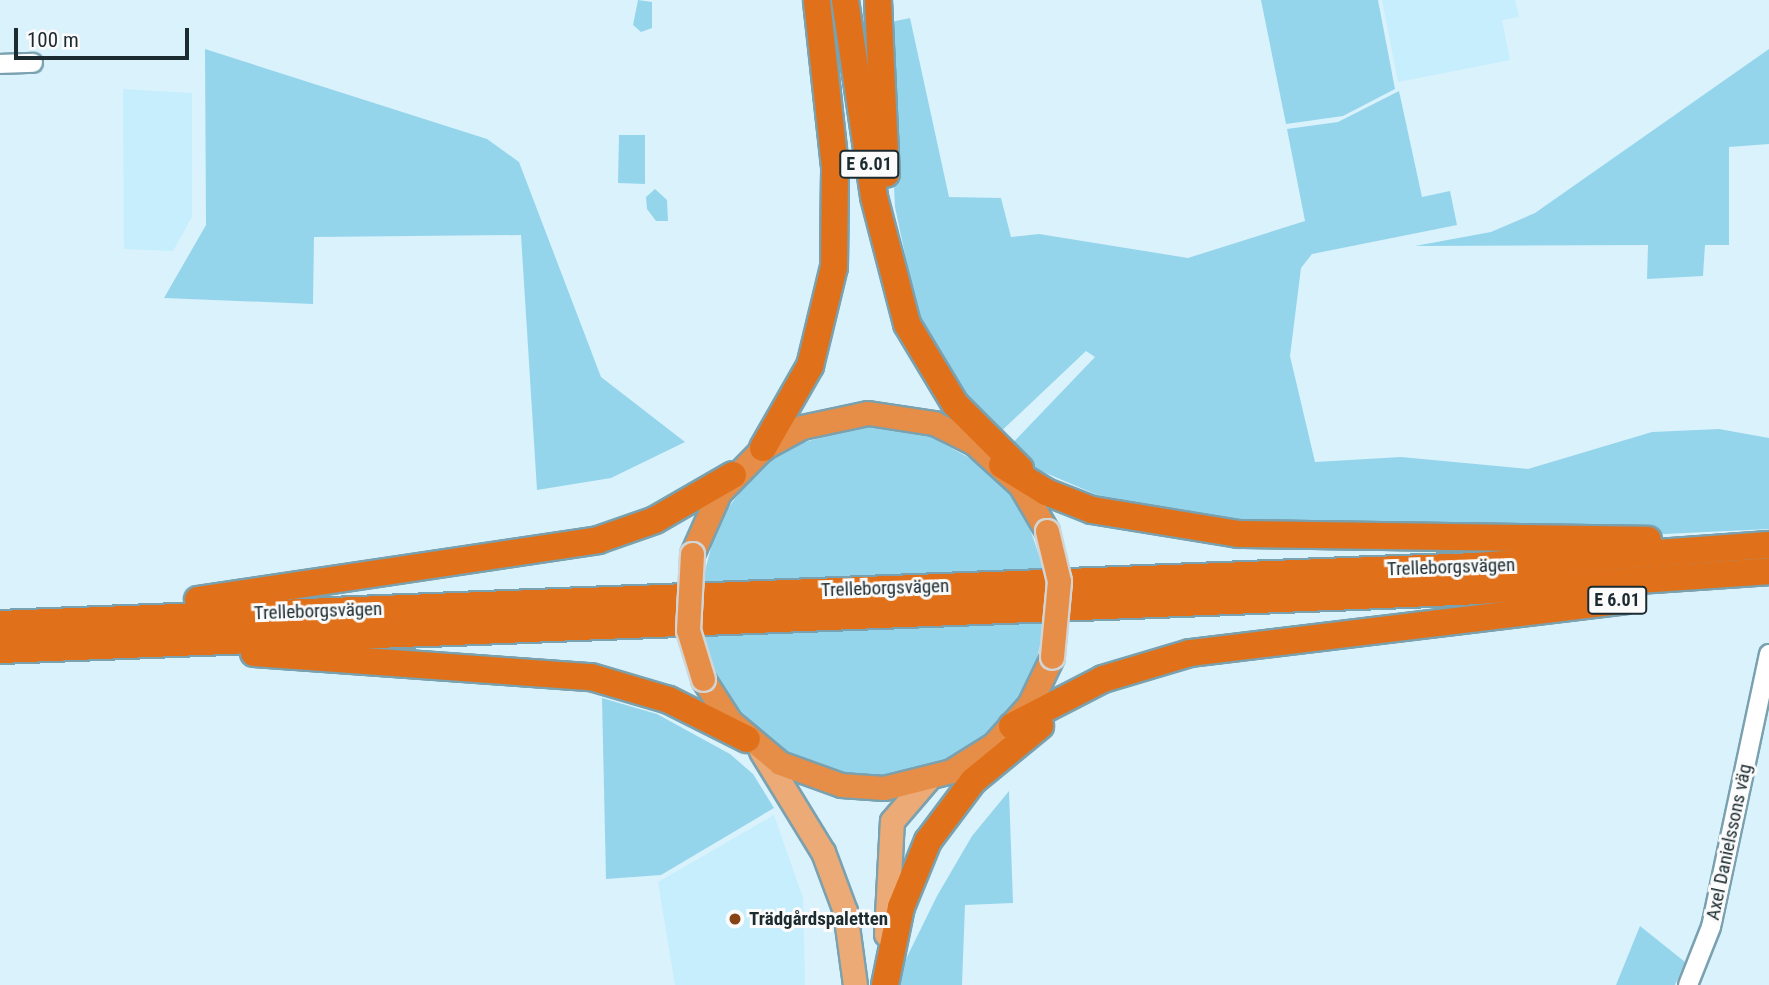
<!DOCTYPE html>
<meta charset="utf-8">
<style>
body{margin:0}
#map{position:relative;width:1769px;height:985px;overflow:hidden;background:#daf2fc;font-family:"Roboto Condensed",sans-serif}
div>[style]{position:absolute}
.built>*{inset:0;background:#c7eefd}
.green>*{inset:0;background:#95d5ec}
.roads{filter:drop-shadow(2px 0 #7aa1af) drop-shadow(-2px 0 #7aa1af) drop-shadow(0 2px #7aa1af) drop-shadow(0 -2px #7aa1af)}
.tertiary>*{height:18px;margin:-9px;padding:0 9px;transform-origin:9px;border-radius:9px;background:#fff}
.primary>*{height:23px;margin:-11.5px;padding:0 11.5px;transform-origin:11.5px;border-radius:11.5px;background:#ecaa76}
.trunk>*{height:23px;margin:-11.5px;padding:0 11.5px;transform-origin:11.5px;border-radius:11.5px;background:#e68e48}
.motorway>*{height:26px;margin:-13px;padding:0 13px;transform-origin:13px;border-radius:13px;background:#e0711a}
.bridges{filter:drop-shadow(2px 0 #d1d5d6) drop-shadow(-2px 0 #d1d5d6) drop-shadow(0 2px #d1d5d6) drop-shadow(0 -2px #d1d5d6)}
.trunk-bridge>*{height:23px;margin:-11.5px;padding:0 11.5px;transform-origin:11.5px;border-radius:11.5px;background:#e68e48}
.dots>*{width:19px;height:19px;translate:-50% -50%;box-sizing:border-box;border:4px solid #fbfbfb;border-radius:50%}
span{translate:-50% -50%;white-space:nowrap;text-align:center;line-height:1.15;-webkit-text-stroke:6px #fbfbfb;paint-order:stroke}
.shield-label span{padding:2px 5px;background:#fbfbfb;border:2px solid;border-radius:5px;-webkit-text-stroke-width:0}
.shield-label{font-size:18px;color:#1b2b30;font-weight:700}
.street-label{font-size:19px;color:#1b2b30}
.poi-label{font-size:19px;color:#1b2b30;font-weight:700}
.left{translate:0 -50%;text-align:left}
.scale{position:absolute;left:14px;top:28px;width:175px;height:32px;box-sizing:border-box;border:4px solid #1b2b30;border-top:0;padding-left:9px;font-size:21px;line-height:24px;white-space:nowrap;color:#1b2b30;-webkit-text-stroke:5px #fbfbfb;paint-order:stroke}
</style>
<div id="map">
<div class="built">
<i style="clip-path:polygon(1382px 0,1515px 0,1519px 17px,1502px 20px,1510px 60px,1398px 82px)"></i>
<i style="clip-path:polygon(123px 89px,192px 93px,192px 217px,173px 251px,124px 249px)"></i>
<i style="clip-path:polygon(774px 815px,803px 898px,805px 985px,675px 985px,658px 882px)"></i>
</div>
<div class="green">
<i style="clip-path:polygon(638px 0,652px 2px,652px 28px,641px 32px,633px 25px)"></i>
<i style="clip-path:polygon(1261px 0,1378px 0,1395px 89px,1343px 116px,1286px 124px)"></i>
<i style="clip-path:polygon(910px 18px,949px 197px,1001px 198px,1011px 237px,1039px 234px,1188px 258px,1305px 221px,1287px 129px,1338px 122px,1399px 91px,1422px 197px,1450px 191px,1457px 225px,1312px 254px,1301px 268px,1290px 356px,1315px 462px,1401px 457px,1528px 469px,1652px 432px,1719px 429px,1769px 438px,1769px 529px,1665px 534px,1255px 523px,1123px 506px,1020px 462px,1006px 450px,1095px 357px,1086px 351px,993px 439px,959px 402px,919px 321px,895px 207px,886px 23px)"></i>
<i style="clip-path:polygon(205px 49px,487px 139px,519px 162px,601px 377px,685px 442px,611px 478px,537px 490px,521px 235px,314px 237px,313px 304px,164px 298px,206px 225px)"></i>
<i style="clip-path:polygon(1769px 49px,1769px 144px,1729px 147px,1729px 245px,1705px 245px,1703px 276px,1647px 279px,1648px 245px,1415px 246px,1491px 232px,1535px 213px)"></i>
<i style="clip-path:polygon(619px 135px,645px 135px,645px 184px,618px 183px)"></i>
<i style="clip-path:polygon(655px 189px,667px 200px,668px 221px,656px 221px,647px 209px,646px 197px)"></i>
<i style="clip-path:polygon(862px 426px,929px 436px,986px 467px,1023px 508px,1044px 570px,701px 586px,718px 521px,757px 470px,791px 446px)"></i>
<i style="clip-path:polygon(1046px 620px,1032px 680px,997px 727px,956px 760px,885px 777px,840px 775px,779px 748px,719px 690px,703px 634px)"></i>
<i style="clip-path:polygon(602px 698px,657px 714px,730px 754px,753px 774px,774px 808px,661px 875px,606px 879px)"></i>
<i style="clip-path:polygon(1009px 791px,1013px 903px,965px 905px,962px 985px,900px 985px,902px 967px,937px 896px,972px 836px)"></i>
<i style="clip-path:polygon(1640px 926px,1685px 962px,1675px 985px,1616px 985px)"></i>
</div>
<div class="roads">
<div class="tertiary">
<i style="left:0;top:64px;width:33px;rotate:-2deg"></i>
<i style="left:1688px;top:985px;width:62px;rotate:-68.4deg"></i>
<i style="left:1711px;top:927px;width:279px;rotate:-78deg"></i>
</div>
<div class="primary">
<i style="left:761px;top:751px;width:119px;rotate:58.5deg"></i>
<i style="left:823px;top:852px;width:63px;rotate:69.6deg"></i>
<i style="left:845px;top:911px;width:75px;rotate:82.3deg"></i>
<i style="left:886px;top:934px;width:113px;rotate:-87deg"></i>
<i style="left:892px;top:821px;width:54px;rotate:-49.5deg"></i>
</div>
<div class="trunk">
<i style="left:692px;top:554px;width:67px;rotate:-66.1deg"></i>
<i style="left:719px;top:493px;width:63px;rotate:-45.6deg"></i>
<i style="left:763px;top:448px;width:44px;rotate:-28.3deg"></i>
<i style="left:802px;top:427px;width:67px;rotate:-12deg"></i>
<i style="left:868px;top:413px;width:67px;rotate:8.6deg"></i>
<i style="left:934px;top:423px;width:45px;rotate:26.6deg"></i>
<i style="left:974px;top:443px;width:62px;rotate:42.4deg"></i>
<i style="left:1020px;top:485px;width:53px;rotate:59.6deg"></i>
<i style="left:703px;top:679px;width:50px;rotate:57.3deg"></i>
<i style="left:730px;top:721px;width:65px;rotate:40deg"></i>
<i style="left:780px;top:763px;width:65px;rotate:19.8deg"></i>
<i style="left:841px;top:785px;width:43px;rotate:4deg"></i>
<i style="left:884px;top:788px;width:69px;rotate:-14.2deg"></i>
<i style="left:951px;top:771px;width:51px;rotate:-32.1deg"></i>
<i style="left:994px;top:744px;width:52px;rotate:-48.1deg"></i>
<i style="left:1029px;top:705px;width:53px;rotate:-64.4deg"></i>
</div>
<div class="motorway">
<i style="left:845px;top:0;width:199px;rotate:81.6deg"></i>
<i style="left:874px;top:197px;width:131px;rotate:75.4deg"></i>
<i style="left:907px;top:324px;width:93px;rotate:59deg"></i>
<i style="left:955px;top:404px;width:92px;rotate:45deg"></i>
<i style="left:878px;top:0;width:174px;rotate:87.4deg"></i>
<i style="left:763px;top:448px;width:95px;rotate:-60.2deg"></i>
<i style="left:810px;top:366px;width:102px;rotate:-76.4deg"></i>
<i style="left:834px;top:267px;width:100px;rotate:-89.4deg"></i>
<i style="left:835px;top:167px;width:168px;rotate:-96.2deg"></i>
<i style="left:1002px;top:465px;width:52px;rotate:31.5deg"></i>
<i style="left:1046px;top:492px;width:49px;rotate:21.4deg"></i>
<i style="left:1092px;top:510px;width:148px;rotate:9.3deg"></i>
<i style="left:1238px;top:534px;width:410px;rotate:0.8deg"></i>
<i style="left:198px;top:600px;width:404px;rotate:-8.5deg"></i>
<i style="left:598px;top:540px;width:60px;rotate:-19.3deg"></i>
<i style="left:655px;top:520px;width:90px;rotate:-30deg"></i>
<i style="left:0;top:624px;width:1476px;rotate:-2.25deg"></i>
<i style="left:1475px;top:566px;width:295px;rotate:-4.1deg"></i>
<i style="left:0;top:650px;width:1480px;rotate:-2.28deg"></i>
<i style="left:1479px;top:591px;width:291px;rotate:-3.9deg"></i>
<i style="left:254px;top:653px;width:338px;rotate:4.1deg"></i>
<i style="left:591px;top:677px;width:81px;rotate:16.4deg"></i>
<i style="left:669px;top:700px;width:87px;rotate:26.6deg"></i>
<i style="left:1012px;top:726px;width:102px;rotate:-27.3deg"></i>
<i style="left:1103px;top:679px;width:91px;rotate:-16.6deg"></i>
<i style="left:1190px;top:653px;width:438px;rotate:-6.9deg"></i>
<i style="left:885px;top:985px;width:80px;rotate:-78.4deg"></i>
<i style="left:901px;top:907px;width:71px;rotate:-67.8deg"></i>
<i style="left:928px;top:841px;width:75px;rotate:-53.1deg"></i>
<i style="left:973px;top:781px;width:87px;rotate:-39.4deg"></i>
</div>
</div>
<div class="bridges">
<div class="trunk-bridge">
<i style="left:1047px;top:531px;width:51px;rotate:76.5deg"></i>
<i style="left:1059px;top:581px;width:76px;rotate:95.3deg"></i>
<i style="left:692px;top:554px;width:76px;rotate:93deg"></i>
<i style="left:688px;top:630px;width:51px;rotate:73deg"></i>
</div>
</div>
<div class="dots">
<i style="left:735px;top:919px;background:#864313"></i>
</div>
<div class="shield-label">
<span style="left:869px;top:164px">E 6.01</span>
<span style="left:1617px;top:600px">E 6.01</span>
</div>
<div class="street-label">
<span style="left:1451px;top:567px;rotate:-2deg">Trelleborgsvägen</span>
<span style="left:885px;top:588px;rotate:-2deg">Trelleborgsvägen</span>
<span style="left:318px;top:611px;rotate:-2deg">Trelleborgsvägen</span>
<span style="left:1729px;top:842px;rotate:-78deg">Axel Danielssons väg</span>
</div>
<div class="poi-label">
<span class="left" style="left:749px;top:919px">Trädgårdspaletten</span>
</div>
<div class="scale">100 m</div>
</div>
